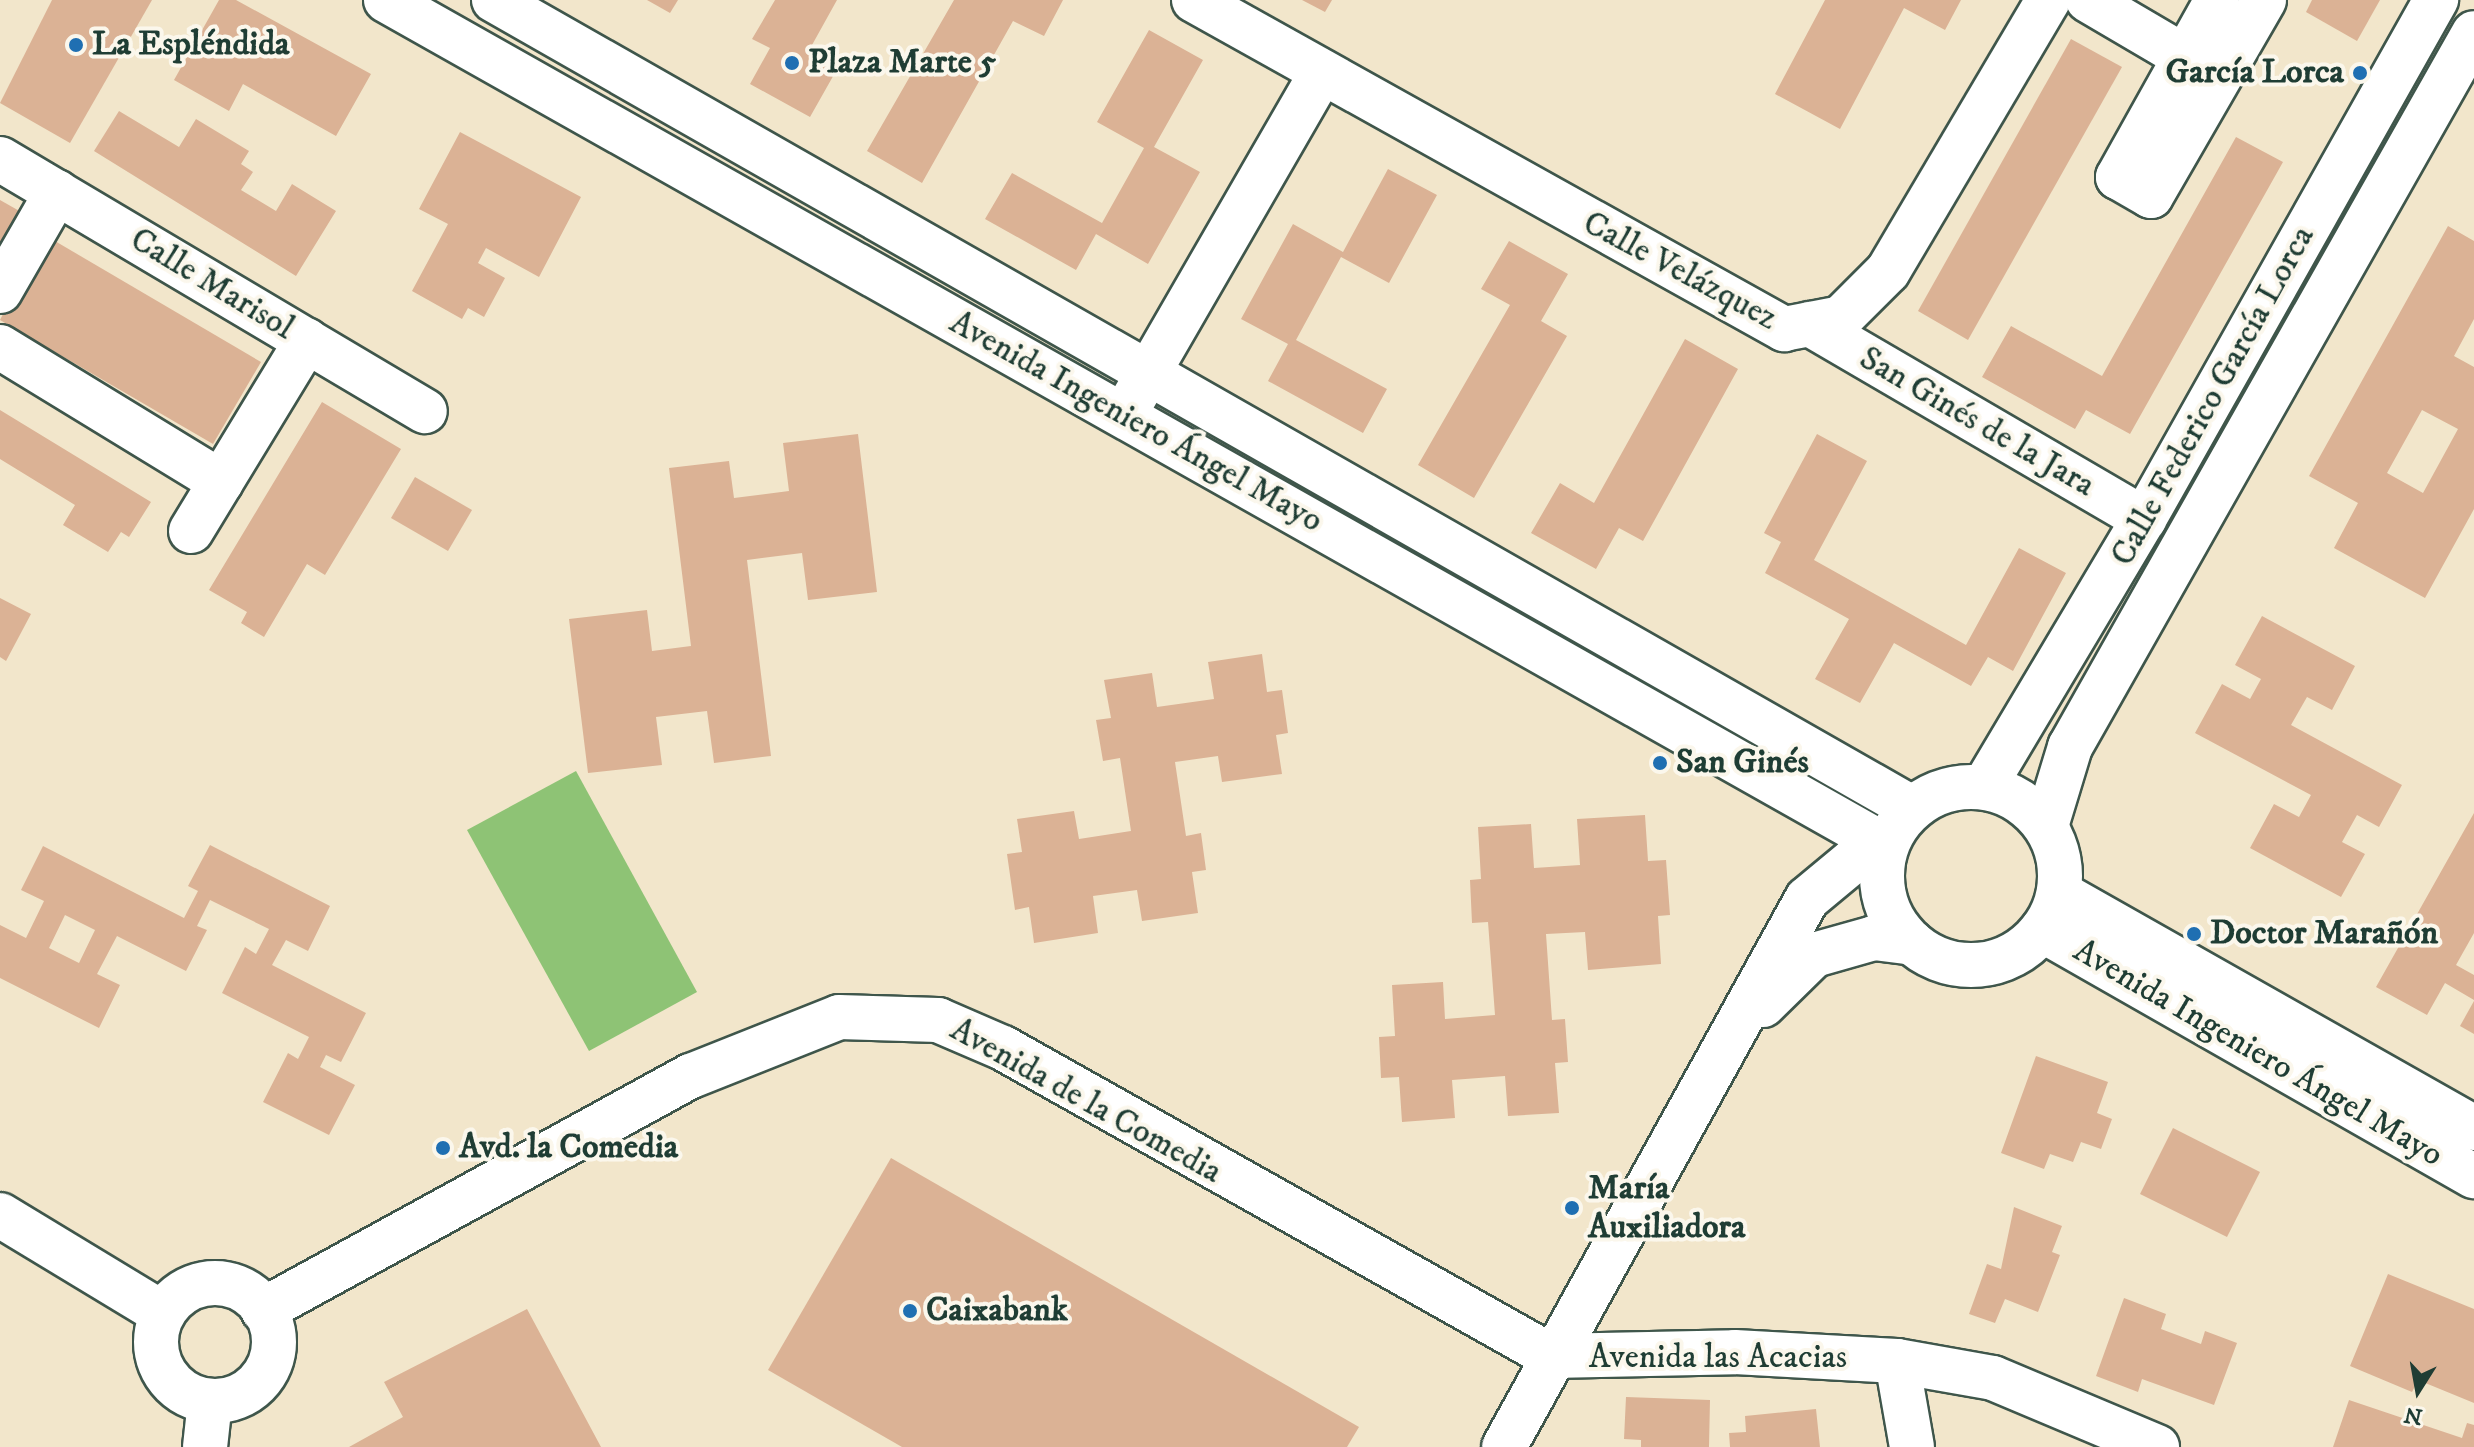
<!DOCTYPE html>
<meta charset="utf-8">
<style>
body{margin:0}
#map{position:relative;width:2474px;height:1447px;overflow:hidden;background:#f2e6cb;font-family:"IM FELL DW Pica",serif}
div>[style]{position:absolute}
.green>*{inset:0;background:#8ec375}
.building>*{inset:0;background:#dbb295}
.roads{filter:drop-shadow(2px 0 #3f564b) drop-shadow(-2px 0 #3f564b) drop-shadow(0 2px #3f564b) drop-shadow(0 -2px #3f564b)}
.minor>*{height:44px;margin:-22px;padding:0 22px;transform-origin:22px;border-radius:22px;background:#fff}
.minor>.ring{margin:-22px;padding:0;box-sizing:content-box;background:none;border:44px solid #fff;border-radius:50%}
.major>*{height:44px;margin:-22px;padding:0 22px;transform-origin:22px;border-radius:22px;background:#fff}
.major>.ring{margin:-22px;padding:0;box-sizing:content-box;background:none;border:44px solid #fff;border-radius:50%}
.dots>*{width:22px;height:22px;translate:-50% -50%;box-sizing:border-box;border:4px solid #fbf7ec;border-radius:50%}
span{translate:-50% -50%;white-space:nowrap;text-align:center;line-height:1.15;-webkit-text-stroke:8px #fbf7ec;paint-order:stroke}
.poi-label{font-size:34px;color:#1f3d34;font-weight:700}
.left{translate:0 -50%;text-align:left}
.right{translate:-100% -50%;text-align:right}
.street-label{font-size:34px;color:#1f3d34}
.north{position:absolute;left:2378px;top:1351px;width:80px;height:80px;-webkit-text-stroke:6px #fbf7ec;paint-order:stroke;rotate:191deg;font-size:22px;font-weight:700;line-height:32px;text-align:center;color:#1f3d34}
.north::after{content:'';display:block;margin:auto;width:28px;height:36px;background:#1f3d34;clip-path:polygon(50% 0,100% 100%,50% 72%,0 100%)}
</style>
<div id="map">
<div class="green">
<i style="clip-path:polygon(576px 771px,697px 992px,589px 1051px,467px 830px)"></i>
</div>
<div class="building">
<i style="clip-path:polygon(52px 0,152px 0,70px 143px,0 103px)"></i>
<i style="clip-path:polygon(219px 0,236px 0,371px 74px,336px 136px,243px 84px,229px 111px,174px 80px)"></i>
<i style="clip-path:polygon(647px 0,678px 0,670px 13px)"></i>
<i style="clip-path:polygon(775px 0,837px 0,807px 54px,836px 71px,810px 117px,750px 84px,770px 48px,752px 39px)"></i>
<i style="clip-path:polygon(954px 0,1063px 0,1044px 36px,1013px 21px,922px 183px,867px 151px)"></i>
<i style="clip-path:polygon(1302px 0,1332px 0,1325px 12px)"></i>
<i style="clip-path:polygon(1825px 0,1961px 0,1945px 30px,1904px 8px,1840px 129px,1775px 94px)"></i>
<i style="clip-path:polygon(2312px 0,2380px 0,2357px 41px,2306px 12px)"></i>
<i style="clip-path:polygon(1149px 30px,1203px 60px,1154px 147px,1200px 172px,1148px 264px,1096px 234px,1076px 270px,985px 219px,1012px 173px,1102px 223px,1144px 148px,1097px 122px)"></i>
<i style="clip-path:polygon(2071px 39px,2122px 67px,1968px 340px,1918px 311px)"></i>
<i style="clip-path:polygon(119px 111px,179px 147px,196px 119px,249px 151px,241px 164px,253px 172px,241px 190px,276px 211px,292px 184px,336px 211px,296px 276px,94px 151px)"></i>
<i style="clip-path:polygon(460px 132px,581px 197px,539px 277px,486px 248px,478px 263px,505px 278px,484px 317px,468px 308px,462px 319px,412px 291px,448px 224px,419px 209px)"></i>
<i style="clip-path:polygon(2236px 137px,2283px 162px,2130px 434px,2086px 410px,2075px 429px,1982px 377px,2011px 326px,2102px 376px)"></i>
<i style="clip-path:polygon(1388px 169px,1437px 195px,1389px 283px,1341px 257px,1296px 340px,1387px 389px,1363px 433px,1268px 381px,1288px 344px,1241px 319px,1293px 224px,1343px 252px)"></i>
<i style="clip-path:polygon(0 200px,30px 217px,0 269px)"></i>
<i style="clip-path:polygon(evenodd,2448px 226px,2474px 241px,2474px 319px,2454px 356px,2474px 367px,2474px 509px,2425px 598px,2334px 548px,2358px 503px,2309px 476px,2448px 226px,2422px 410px,2458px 429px,2423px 493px,2387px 473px,2422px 410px)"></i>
<i style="clip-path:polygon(43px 234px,261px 362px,213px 444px,0 320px)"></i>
<i style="clip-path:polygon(1509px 241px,1568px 274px,1541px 321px,1567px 336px,1474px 498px,1418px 465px,1510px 305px,1481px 289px)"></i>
<i style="clip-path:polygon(1685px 339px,1738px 369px,1643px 541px,1619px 528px,1596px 569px,1531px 533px,1560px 483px,1594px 503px)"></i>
<i style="clip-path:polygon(322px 402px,401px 449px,325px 575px,307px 564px,264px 637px,241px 623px,247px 612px,209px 590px)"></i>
<i style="clip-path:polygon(0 410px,151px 502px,129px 537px,121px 532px,108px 552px,63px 525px,75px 505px,0 459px)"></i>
<i style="clip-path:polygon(858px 434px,877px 592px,808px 600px,802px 553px,747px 560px,771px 756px,714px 763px,707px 711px,656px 717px,662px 765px,588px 773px,569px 619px,647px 610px,652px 651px,691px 646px,669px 468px,729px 461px,734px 498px,789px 491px,783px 443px)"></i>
<i style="clip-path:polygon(1817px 434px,1867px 461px,1814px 560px,1966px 645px,2019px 548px,2066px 573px,2013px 671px,1988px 657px,1971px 686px,1894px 643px,1860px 703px,1815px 679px,1849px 619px,1765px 573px,1781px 542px,1764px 533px)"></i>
<i style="clip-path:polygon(415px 477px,472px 510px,448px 551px,391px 518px)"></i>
<i style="clip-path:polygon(0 598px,31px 614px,6px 661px,0 657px)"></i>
<i style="clip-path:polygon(2262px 616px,2355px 666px,2332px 710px,2307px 697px,2291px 725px,2402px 785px,2379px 827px,2357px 815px,2342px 842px,2365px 854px,2341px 897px,2250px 848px,2274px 804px,2299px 817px,2311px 795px,2195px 733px,2222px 684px,2250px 699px,2261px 679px,2235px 665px)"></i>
<i style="clip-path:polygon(1262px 654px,1267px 692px,1282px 690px,1288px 733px,1276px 735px,1282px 774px,1222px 782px,1218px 756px,1175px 762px,1186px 836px,1201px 833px,1206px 870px,1192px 872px,1198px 913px,1142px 921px,1137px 890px,1093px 896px,1098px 933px,1034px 943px,1029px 907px,1015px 910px,1007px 854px,1022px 852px,1017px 819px,1074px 811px,1079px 839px,1131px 831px,1120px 758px,1103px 761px,1096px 720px,1111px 718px,1104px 680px,1152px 673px,1157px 707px,1214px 699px,1208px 662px)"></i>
<i style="clip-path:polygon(2474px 813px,2474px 933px,2456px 965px,2474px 975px,2474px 1000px,2445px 983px,2427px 1015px,2376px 987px)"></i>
<i style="clip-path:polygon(1645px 815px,1648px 861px,1666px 860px,1670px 915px,1658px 916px,1661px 964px,1588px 970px,1585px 932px,1546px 934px,1552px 1020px,1565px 1019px,1568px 1062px,1555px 1063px,1559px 1113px,1508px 1116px,1505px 1076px,1452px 1080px,1455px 1118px,1402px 1122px,1399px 1077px,1381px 1078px,1379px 1037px,1395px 1036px,1392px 985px,1443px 982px,1445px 1019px,1495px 1015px,1488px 922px,1472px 923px,1470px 880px,1481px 879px,1478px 827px,1531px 824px,1534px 868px,1580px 865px,1577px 819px)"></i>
<i style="clip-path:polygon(evenodd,210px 845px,330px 906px,308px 951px,286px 940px,272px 965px,366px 1013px,341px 1062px,326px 1055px,320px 1067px,355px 1085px,329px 1135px,263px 1102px,288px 1053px,298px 1059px,309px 1037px,222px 993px,245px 947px,256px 954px,269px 929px,210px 900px,197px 926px,207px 930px,186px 971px,117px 936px,97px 974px,120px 985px,99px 1028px,0 978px,0 925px,26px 938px,44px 901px,21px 890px,43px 846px,184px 918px,198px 891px,188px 886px,210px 845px,65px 915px,95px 930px,79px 963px,49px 948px,65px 915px)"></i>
<i style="clip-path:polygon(2474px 1001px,2474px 1034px,2460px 1026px)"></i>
<i style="clip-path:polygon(2036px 1056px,2108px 1082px,2097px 1113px,2112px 1119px,2101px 1149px,2081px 1142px,2073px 1162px,2050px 1154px,2044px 1169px,2001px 1153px)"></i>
<i style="clip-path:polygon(2173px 1128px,2260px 1172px,2227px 1237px,2140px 1194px)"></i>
<i style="clip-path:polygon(891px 1158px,1359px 1427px,1347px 1447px,902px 1447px,768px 1370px)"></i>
<i style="clip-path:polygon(2014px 1207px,2062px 1226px,2052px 1252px,2060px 1255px,2038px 1312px,2005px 1299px,1995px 1323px,1969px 1314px,1987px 1264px,2001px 1269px)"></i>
<i style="clip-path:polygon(2388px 1274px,2474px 1309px,2474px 1403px,2418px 1380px,2412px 1392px,2350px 1366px)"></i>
<i style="clip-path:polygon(2124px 1298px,2166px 1314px,2161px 1329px,2201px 1344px,2205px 1331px,2237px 1343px,2214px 1405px,2142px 1379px,2138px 1392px,2096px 1376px)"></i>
<i style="clip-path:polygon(527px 1309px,601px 1447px,349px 1447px,403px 1417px,384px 1382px)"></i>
<i style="clip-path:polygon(1626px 1397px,1710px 1400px,1709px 1447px,1641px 1447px,1641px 1440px,1624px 1439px)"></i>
<i style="clip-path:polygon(2349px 1400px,2462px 1438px,2467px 1423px,2474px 1425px,2474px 1447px,2333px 1447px)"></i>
<i style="clip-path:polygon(1816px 1409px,1820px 1447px,1730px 1447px,1729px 1433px,1746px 1432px,1745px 1416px)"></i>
</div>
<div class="roads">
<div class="minor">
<i style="left:1194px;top:0;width:676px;rotate:29.15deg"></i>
<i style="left:1784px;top:329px;width:58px;rotate:-10.9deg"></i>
<i style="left:1841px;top:318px;width:66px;rotate:-45deg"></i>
<i style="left:1888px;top:271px;width:315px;rotate:-59.4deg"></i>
<i style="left:2088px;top:0;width:113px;rotate:30.4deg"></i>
<i style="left:2217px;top:0;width:203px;rotate:119.2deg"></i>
<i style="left:2118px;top:177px;width:38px;rotate:30deg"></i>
<i style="left:2151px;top:196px;width:226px;rotate:-60deg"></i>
<i style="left:0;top:159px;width:494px;rotate:30.7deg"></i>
<i style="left:0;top:291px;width:114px;rotate:-60.1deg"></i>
<i style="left:1810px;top:324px;width:387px;rotate:30.3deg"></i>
<i style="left:0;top:347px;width:259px;rotate:31.4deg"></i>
<i style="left:1124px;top:415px;width:396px;rotate:-60deg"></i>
<i style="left:191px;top:531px;width:223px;rotate:-58.7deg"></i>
<i style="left:1984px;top:787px;width:312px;rotate:-59.2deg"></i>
<i style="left:2144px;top:519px;width:596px;rotate:-60.64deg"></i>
<i style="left:2046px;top:826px;width:83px;rotate:-73.1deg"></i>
<i style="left:2070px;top:747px;width:820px;rotate:-60.5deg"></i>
<i style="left:1763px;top:1005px;width:71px;rotate:-44.4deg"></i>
<i style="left:1814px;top:955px;width:62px;rotate:-15.8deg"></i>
<i style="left:1874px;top:938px;width:38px;rotate:7deg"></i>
<i style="left:0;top:1215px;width:189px;rotate:31.2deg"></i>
<i class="ring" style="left:156px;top:1283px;width:74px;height:74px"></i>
<i style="left:263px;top:1310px;width:488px;rotate:-28.7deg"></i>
<i style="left:691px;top:1076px;width:159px;rotate:-21.7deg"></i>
<i style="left:839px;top:1017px;width:99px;rotate:1.7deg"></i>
<i style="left:938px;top:1020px;width:71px;rotate:23.3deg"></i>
<i style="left:1003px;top:1048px;width:629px;rotate:29.34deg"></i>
<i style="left:1551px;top:1356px;width:184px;rotate:-1.2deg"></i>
<i style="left:1735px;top:1352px;width:162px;rotate:3.2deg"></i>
<i style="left:1897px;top:1361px;width:97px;rotate:10deg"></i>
<i style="left:1993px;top:1378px;width:178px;rotate:22.8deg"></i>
<i style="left:1897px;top:1361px;width:87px;rotate:80.1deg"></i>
<i style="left:205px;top:1447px;width:46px;rotate:-83.8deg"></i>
<i style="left:1504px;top:1447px;width:626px;rotate:-61.06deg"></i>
<i style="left:1807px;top:899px;width:61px;rotate:-39.7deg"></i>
<i style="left:1854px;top:860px;width:35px;rotate:-24deg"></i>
</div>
<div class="major">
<i style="left:386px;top:0;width:1722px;rotate:29.42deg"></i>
<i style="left:494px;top:0;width:1632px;rotate:29.68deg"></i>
<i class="ring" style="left:1882px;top:787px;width:134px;height:134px"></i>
<i style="left:2059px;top:893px;width:477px;rotate:29.5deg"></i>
<i style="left:2042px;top:930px;width:497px;rotate:29.7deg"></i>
</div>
</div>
<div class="dots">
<i style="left:76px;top:45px;background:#1f6fb2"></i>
<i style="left:792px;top:63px;background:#1f6fb2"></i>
<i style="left:2360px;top:73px;background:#1f6fb2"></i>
<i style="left:1660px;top:763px;background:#1f6fb2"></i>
<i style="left:2194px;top:934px;background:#1f6fb2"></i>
<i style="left:443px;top:1148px;background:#1f6fb2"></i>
<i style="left:1572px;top:1208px;background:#1f6fb2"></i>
<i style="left:910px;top:1311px;background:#1f6fb2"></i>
</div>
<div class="poi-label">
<span class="left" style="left:92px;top:45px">La Espléndida</span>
<span class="left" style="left:808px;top:63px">Plaza Marte 5</span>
<span class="right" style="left:2344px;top:73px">García Lorca</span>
<span class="left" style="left:1676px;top:763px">San Ginés</span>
<span class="left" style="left:2210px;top:934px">Doctor Marañón</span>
<span class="left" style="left:459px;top:1148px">Avd. la Comedia</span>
<span class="left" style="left:1588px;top:1208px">María<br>Auxiliadora</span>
<span class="left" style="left:926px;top:1311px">Caixabank</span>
</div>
<div class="street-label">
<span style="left:1680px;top:271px;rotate:28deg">Calle Velázquez</span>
<span style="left:212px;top:284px;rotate:31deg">Calle Marisol</span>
<span style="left:2213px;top:396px;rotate:-61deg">Calle Federico García Lorca</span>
<span style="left:1136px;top:422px;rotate:29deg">Avenida Ingeniero Ángel Mayo</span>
<span style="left:1977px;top:422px;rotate:30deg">San Ginés de la Jara</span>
<span style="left:2258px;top:1053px;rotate:30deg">Avenida Ingeniero Ángel Mayo</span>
<span style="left:1086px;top:1101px;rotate:29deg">Avenida de la Comedia</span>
<span style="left:1718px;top:1358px">Avenida las Acacias</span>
</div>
<div class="north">N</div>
</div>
